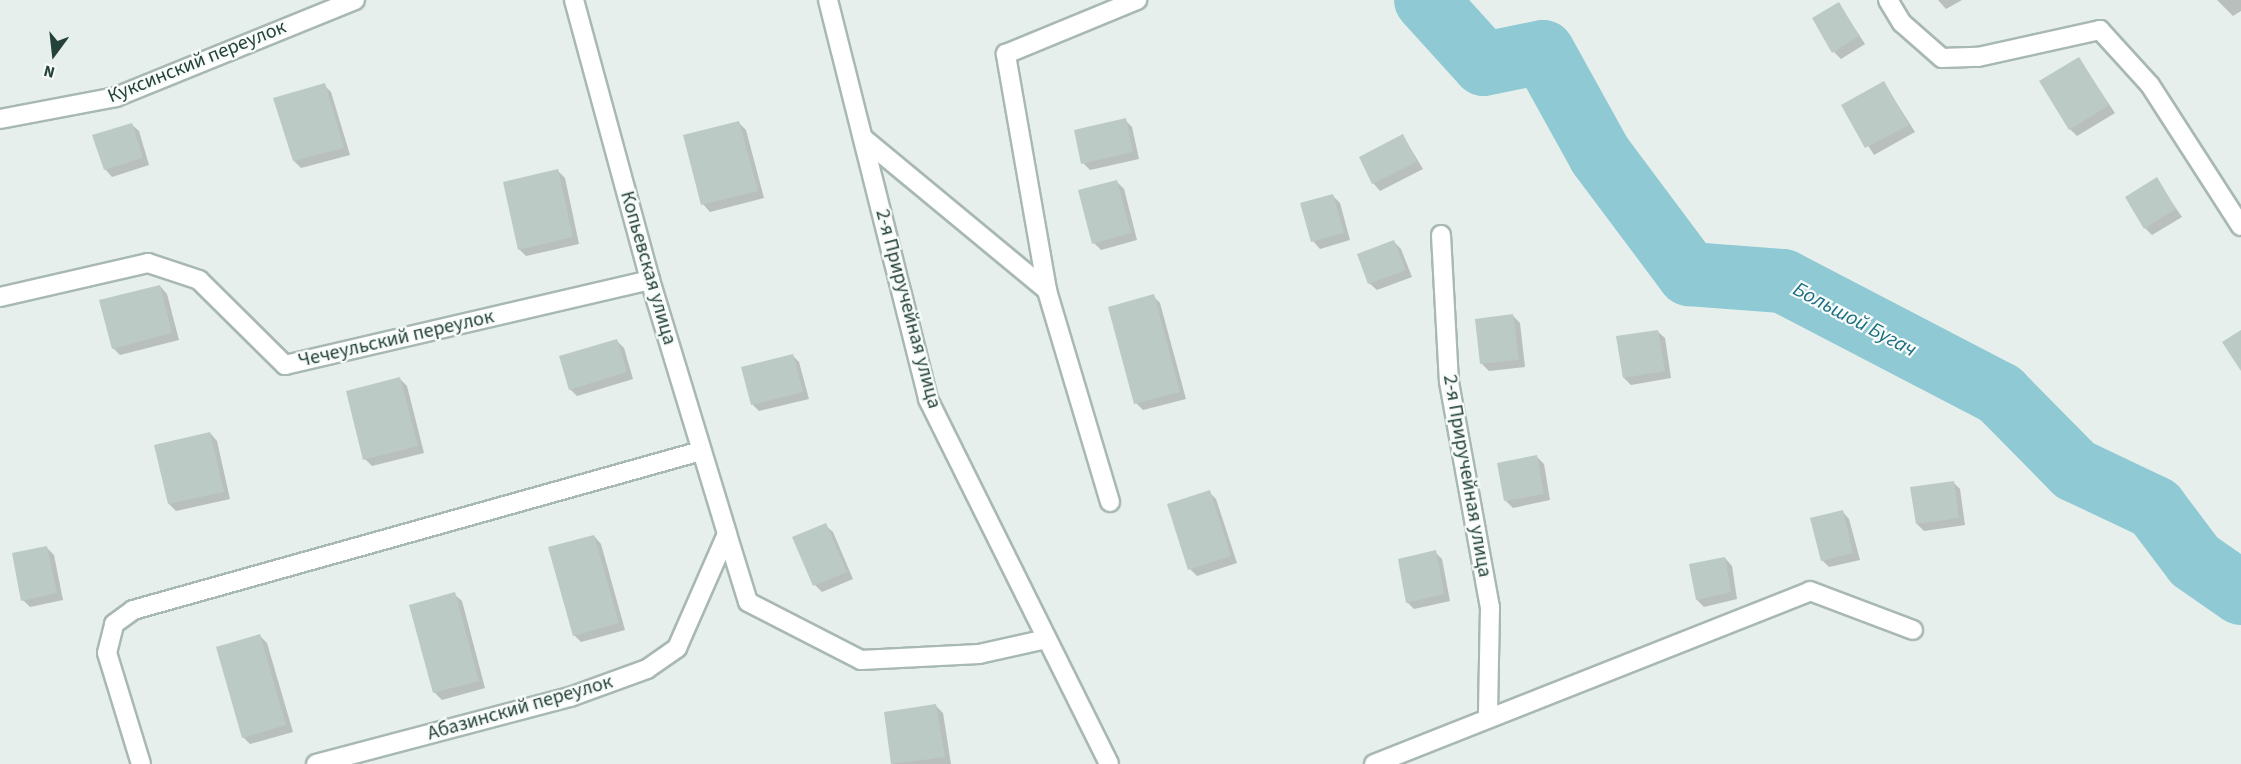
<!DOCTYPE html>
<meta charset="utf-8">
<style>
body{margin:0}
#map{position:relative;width:2241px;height:764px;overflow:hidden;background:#e6efeb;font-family:"Source Sans 3",sans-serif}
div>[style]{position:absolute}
.shadow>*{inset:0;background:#0003}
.river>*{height:64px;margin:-32px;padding:0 32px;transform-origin:32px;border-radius:32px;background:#8ec9d4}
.building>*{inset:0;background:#bbcac4}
.roads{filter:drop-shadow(2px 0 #a8b8b2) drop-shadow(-2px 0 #a8b8b2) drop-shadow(0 2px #a8b8b2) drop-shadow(0 -2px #a8b8b2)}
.minor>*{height:18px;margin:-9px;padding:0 9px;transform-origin:9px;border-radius:9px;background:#fff}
span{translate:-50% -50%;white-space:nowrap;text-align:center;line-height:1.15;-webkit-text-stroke:4.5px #f7fbf9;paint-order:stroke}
.street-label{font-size:20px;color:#24423a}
.water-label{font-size:21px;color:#1c6f80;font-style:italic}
.north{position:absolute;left:24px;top:24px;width:60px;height:60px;-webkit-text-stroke:4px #f7fbf9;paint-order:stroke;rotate:195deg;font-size:16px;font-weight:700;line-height:24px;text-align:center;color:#24423a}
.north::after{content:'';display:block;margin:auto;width:21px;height:27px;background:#24423a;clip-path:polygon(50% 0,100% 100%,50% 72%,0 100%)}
</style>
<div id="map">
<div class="shadow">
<i style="clip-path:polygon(1938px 0,1962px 0,1946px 9px)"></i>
<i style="clip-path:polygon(2217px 0,2241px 0,2241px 11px,2233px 16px)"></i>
<i style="clip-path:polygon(1839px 4px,1865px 44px,1841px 59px,1834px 52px)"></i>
<i style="clip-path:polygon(2079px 59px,2115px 113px,2077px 136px,2070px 129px)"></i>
<i style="clip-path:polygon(1884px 83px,1915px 132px,1874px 155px,1843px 106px)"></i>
<i style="clip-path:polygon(324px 85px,331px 92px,350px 155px,301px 168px,294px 161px)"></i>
<i style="clip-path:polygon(1125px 120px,1132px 127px,1139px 159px,1090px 170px,1083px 163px)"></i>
<i style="clip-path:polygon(739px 123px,746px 130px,764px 198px,710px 212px,703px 204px)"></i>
<i style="clip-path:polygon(131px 124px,139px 131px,149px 165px,112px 177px,105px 169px)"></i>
<i style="clip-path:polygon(1403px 136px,1423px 169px,1380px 191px,1373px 183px)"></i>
<i style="clip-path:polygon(558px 171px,565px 178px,579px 244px,526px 256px,519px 249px)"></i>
<i style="clip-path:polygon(2156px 179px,2182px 217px,2152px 235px,2145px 228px)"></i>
<i style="clip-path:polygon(1117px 182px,1124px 189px,1137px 240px,1101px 250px,1094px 243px)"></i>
<i style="clip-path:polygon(1333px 196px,1340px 203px,1350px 240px,1320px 249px,1313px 241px)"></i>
<i style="clip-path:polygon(1394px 242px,1401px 249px,1412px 277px,1377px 290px,1369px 283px)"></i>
<i style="clip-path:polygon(160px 286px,167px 294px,179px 340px,120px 355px,113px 348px)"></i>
<i style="clip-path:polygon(1153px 296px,1160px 303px,1186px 399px,1143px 410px,1136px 403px)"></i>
<i style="clip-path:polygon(1513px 316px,1520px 323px,1525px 367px,1489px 371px,1482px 364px)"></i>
<i style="clip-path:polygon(1657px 331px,1665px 338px,1671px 378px,1631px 385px,1624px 378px)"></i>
<i style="clip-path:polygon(617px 341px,624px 348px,633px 379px,577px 396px,570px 389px)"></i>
<i style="clip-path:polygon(792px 355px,799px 362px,809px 399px,759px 411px,752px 404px)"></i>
<i style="clip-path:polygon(400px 379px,407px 386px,424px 453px,372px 466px,365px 459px)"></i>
<i style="clip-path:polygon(210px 433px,217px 441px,230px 499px,176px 511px,169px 504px)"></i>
<i style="clip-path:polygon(1537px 457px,1544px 464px,1550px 500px,1513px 508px,1506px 501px)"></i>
<i style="clip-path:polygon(1953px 482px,1960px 489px,1965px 525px,1924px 531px,1917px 524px)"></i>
<i style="clip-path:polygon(1209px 492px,1216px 499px,1237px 563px,1197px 576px,1190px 569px)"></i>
<i style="clip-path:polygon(1842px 511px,1849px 519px,1860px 560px,1829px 567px,1822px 560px)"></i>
<i style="clip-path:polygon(825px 525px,833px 532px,853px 579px,822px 592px,815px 585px)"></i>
<i style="clip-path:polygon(594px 536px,601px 544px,625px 630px,581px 642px,574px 635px)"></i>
<i style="clip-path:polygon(47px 548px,54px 555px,63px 600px,30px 607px,23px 600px)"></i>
<i style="clip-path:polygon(1435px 552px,1442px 559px,1450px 601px,1414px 609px,1407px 602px)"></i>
<i style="clip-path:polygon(1725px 558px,1732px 566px,1737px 599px,1704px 607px,1697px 600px)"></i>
<i style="clip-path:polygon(454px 594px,462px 601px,485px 688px,442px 700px,435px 693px,411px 606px)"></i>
<i style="clip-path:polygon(260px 636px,267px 643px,293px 732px,250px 744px,243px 737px)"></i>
<i style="clip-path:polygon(936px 706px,943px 713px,951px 764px,893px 764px,885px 713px)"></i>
</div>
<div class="river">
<i style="left:1426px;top:0;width:86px;rotate:47.8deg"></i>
<i style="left:1484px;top:64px;width:60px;rotate:-11.5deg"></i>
<i style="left:1543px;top:52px;width:118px;rotate:61deg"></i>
<i style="left:1600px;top:155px;width:149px;rotate:53.2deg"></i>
<i style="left:1689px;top:274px;width:94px;rotate:4.3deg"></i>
<i style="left:1783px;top:281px;width:245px;rotate:27.5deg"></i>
<i style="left:2000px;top:394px;width:107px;rotate:45.4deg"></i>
<i style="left:2075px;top:470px;width:89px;rotate:25.4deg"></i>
<i style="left:2155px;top:508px;width:66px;rotate:53deg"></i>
<i style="left:2195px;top:561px;width:56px;rotate:34.8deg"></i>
</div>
<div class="building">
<i style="clip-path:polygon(1839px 2px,1859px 36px,1832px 53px,1812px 18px)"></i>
<i style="clip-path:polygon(2079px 57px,2109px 105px,2069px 130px,2039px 81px)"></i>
<i style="clip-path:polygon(1884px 81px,1909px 125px,1865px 148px,1841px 105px)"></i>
<i style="clip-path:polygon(325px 83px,344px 148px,293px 161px,273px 98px)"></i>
<i style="clip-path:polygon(1126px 118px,1133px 152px,1081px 164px,1074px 130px)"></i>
<i style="clip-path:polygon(739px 121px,758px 191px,701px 205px,683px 135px)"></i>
<i style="clip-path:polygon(132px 123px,143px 158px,104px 170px,92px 135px)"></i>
<i style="clip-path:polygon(1403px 134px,1417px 162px,1372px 184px,1359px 157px)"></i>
<i style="clip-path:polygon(558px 169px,573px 237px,518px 250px,503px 182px)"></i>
<i style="clip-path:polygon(2157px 177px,2176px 209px,2144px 229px,2125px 197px)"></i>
<i style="clip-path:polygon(1117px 180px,1131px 233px,1092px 244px,1078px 190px)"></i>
<i style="clip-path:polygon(1333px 194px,1344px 233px,1311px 242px,1300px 203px)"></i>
<i style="clip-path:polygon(1394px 240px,1406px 270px,1368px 284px,1357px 254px)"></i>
<i style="clip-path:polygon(160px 285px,172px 333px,112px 349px,99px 300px)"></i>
<i style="clip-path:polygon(1154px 294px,1180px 392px,1134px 404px,1108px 307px)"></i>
<i style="clip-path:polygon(1513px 314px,1519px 360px,1480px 364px,1475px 319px)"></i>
<i style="clip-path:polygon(1658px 330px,1665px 371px,1623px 378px,1616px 336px)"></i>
<i style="clip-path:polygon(2241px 330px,2241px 371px,2222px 342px)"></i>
<i style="clip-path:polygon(617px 339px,627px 372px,569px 390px,559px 356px)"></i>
<i style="clip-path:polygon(793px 354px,803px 392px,751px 405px,741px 367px)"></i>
<i style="clip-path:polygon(400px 377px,418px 446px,363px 460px,346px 391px)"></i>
<i style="clip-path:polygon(210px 432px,224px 492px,168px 504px,154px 445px)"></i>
<i style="clip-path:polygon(1537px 455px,1544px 494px,1504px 501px,1497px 463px)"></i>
<i style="clip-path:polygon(1954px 481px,1959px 518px,1916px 524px,1910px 487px)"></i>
<i style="clip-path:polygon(1210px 490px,1231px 556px,1188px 570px,1167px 504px)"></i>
<i style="clip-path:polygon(1843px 510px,1853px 553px,1821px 561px,1810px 518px)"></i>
<i style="clip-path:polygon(826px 523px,847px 572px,813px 586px,792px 537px)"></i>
<i style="clip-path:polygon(594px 535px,619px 623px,573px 636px,548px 547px)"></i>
<i style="clip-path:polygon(47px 546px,57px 593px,21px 601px,12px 553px)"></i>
<i style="clip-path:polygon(1436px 550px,1444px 594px,1406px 603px,1398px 559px)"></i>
<i style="clip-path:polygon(1725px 557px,1731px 592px,1696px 600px,1689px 564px)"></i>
<i style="clip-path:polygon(455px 592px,479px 681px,433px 693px,409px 605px)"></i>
<i style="clip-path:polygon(260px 634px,286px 725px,242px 738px,216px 647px)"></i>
<i style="clip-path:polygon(936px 704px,945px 757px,891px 764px,884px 712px)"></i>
</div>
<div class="roads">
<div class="minor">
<i style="left:574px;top:0;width:290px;rotate:74.8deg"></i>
<i style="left:650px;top:280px;width:265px;rotate:73.1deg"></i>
<i style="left:828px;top:0;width:411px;rotate:75.9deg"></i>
<i style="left:928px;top:399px;width:407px;rotate:63.6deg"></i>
<i style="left:1888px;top:0;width:27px;rotate:59deg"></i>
<i style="left:1902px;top:23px;width:53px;rotate:41.2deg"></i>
<i style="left:1942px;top:58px;width:36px;rotate:-2deg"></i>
<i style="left:1978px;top:57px;width:125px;rotate:-12.5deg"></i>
<i style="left:2100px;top:30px;width:74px;rotate:47.7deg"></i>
<i style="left:2150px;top:85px;width:168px;rotate:57.2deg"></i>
<i style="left:0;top:119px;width:118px;rotate:-10.7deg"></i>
<i style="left:116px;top:97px;width:258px;rotate:-22.1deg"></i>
<i style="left:863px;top:138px;width:239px;rotate:39.6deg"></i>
<i style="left:1441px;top:235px;width:147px;rotate:86.9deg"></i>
<i style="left:1449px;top:382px;width:230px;rotate:79.7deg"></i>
<i style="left:1490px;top:608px;width:109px;rotate:91.1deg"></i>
<i style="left:0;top:297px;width:152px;rotate:-12.9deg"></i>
<i style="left:148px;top:263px;width:54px;rotate:18.4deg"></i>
<i style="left:199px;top:280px;width:121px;rotate:44.7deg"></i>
<i style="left:285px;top:365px;width:375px;rotate:-13.1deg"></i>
<i style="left:1110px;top:502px;width:221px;rotate:-106.6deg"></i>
<i style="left:1047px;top:290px;width:240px;rotate:-99.9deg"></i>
<i style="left:1006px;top:54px;width:142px;rotate:-22.4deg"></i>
<i style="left:141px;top:764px;width:116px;rotate:-107deg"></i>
<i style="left:107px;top:653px;width:30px;rotate:-76deg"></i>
<i style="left:114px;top:624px;width:24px;rotate:-36deg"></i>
<i style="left:133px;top:610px;width:590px;rotate:-15.64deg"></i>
<i style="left:316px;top:764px;width:263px;rotate:-14.8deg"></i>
<i style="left:570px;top:697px;width:82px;rotate:-20deg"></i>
<i style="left:647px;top:669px;width:37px;rotate:-35deg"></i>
<i style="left:677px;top:648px;width:124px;rotate:-66.3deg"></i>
<i style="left:727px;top:534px;width:71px;rotate:72.8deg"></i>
<i style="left:748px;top:602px;width:127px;rotate:27.2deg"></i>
<i style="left:861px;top:660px;width:118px;rotate:-2.9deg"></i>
<i style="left:979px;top:654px;width:69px;rotate:-12.6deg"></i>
<i style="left:1374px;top:764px;width:469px;rotate:-21.6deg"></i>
<i style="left:1810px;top:591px;width:110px;rotate:20.7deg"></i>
</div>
</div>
<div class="street-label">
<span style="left:197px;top:62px;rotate:-22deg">Куксинский переулок</span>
<span style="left:648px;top:268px;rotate:74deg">Копьевская улица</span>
<span style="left:908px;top:309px;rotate:75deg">2-я Приручейная улица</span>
<span style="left:396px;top:339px;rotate:-13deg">Чечеульский переулок</span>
<span style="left:1467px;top:476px;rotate:80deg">2-я Приручейная улица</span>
<span style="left:520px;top:708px;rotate:-16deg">Абазинский переулок</span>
</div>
<div class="water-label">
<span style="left:1855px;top:319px;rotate:28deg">Большой Бугач</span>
</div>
<div class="north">N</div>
</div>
